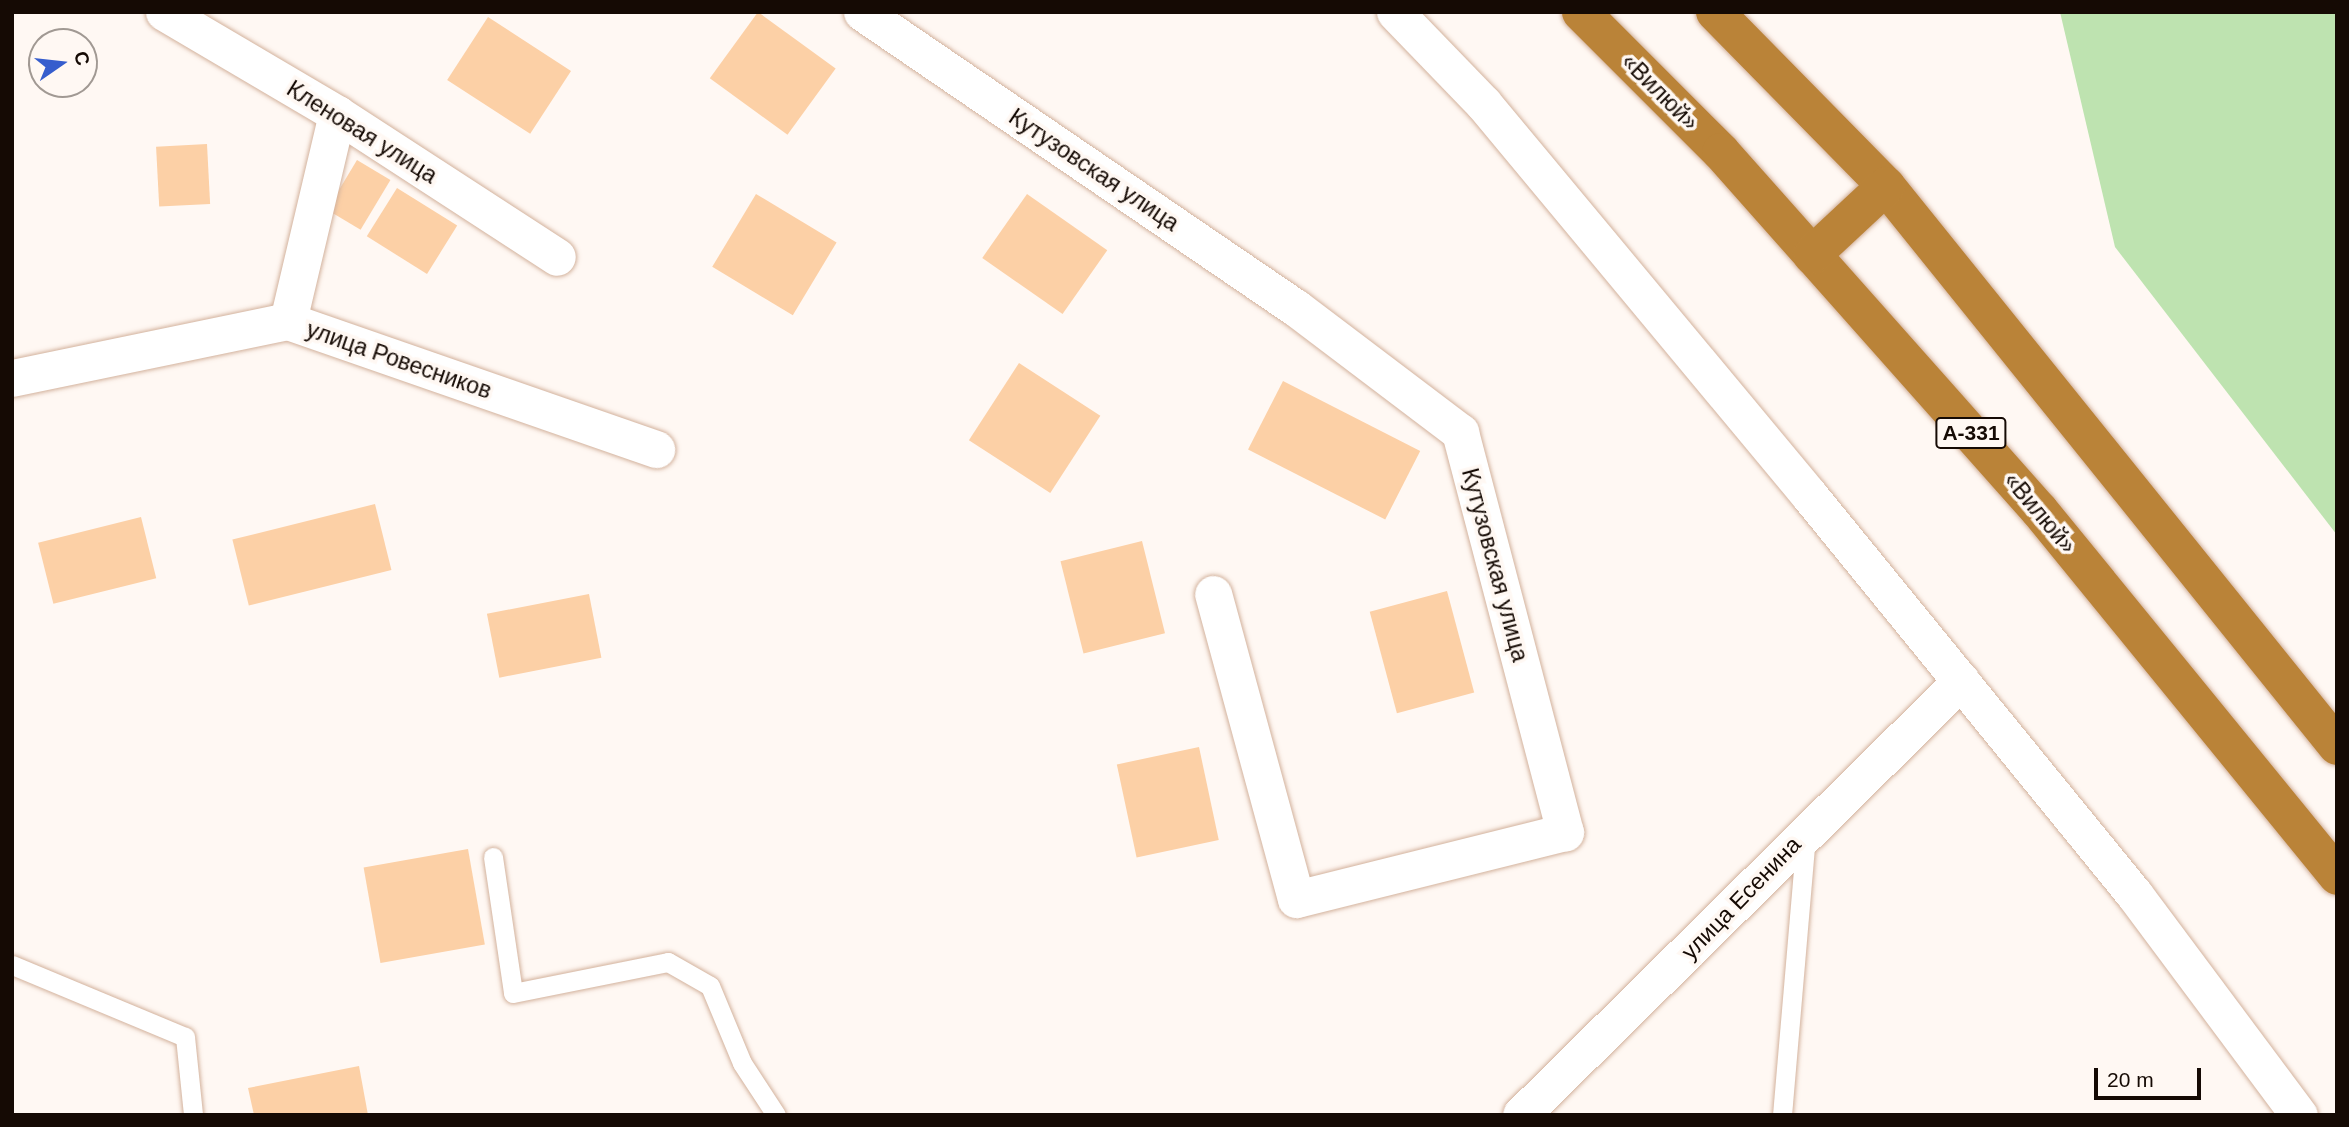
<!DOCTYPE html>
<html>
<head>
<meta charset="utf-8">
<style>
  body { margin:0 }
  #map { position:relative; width:2349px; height:1127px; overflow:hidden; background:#fff8f3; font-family:Helvetica,sans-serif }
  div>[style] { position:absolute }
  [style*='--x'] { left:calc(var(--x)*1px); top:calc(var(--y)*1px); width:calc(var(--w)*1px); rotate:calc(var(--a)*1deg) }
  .green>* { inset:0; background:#bee3b0 }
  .building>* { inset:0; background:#fcd0a6; transform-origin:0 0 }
  .roads { filter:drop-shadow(0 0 2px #d3b29d) drop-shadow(0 0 2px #d3b29d) }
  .lane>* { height:19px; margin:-9.5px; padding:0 9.5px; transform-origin:9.5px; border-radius:9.5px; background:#fff }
  .street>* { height:37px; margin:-18.5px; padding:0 18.5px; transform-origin:18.5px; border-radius:18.5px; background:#fff }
  .highway>* { height:38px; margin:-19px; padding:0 19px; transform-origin:19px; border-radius:19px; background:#ba8338 }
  span { translate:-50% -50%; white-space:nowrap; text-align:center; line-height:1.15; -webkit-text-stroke:7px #fff8f3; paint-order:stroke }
  .shield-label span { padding:2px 5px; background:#fff8f3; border:2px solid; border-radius:5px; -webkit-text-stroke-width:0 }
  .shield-label { font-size:21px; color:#150a04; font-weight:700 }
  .street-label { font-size:23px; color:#150a04 }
  .frame { position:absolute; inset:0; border:14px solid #150a04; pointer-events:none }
  .north { position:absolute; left:28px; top:28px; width:70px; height:70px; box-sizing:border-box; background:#fff8f3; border:2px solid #a19993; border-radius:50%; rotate:76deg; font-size:19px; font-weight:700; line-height:28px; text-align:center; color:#150a04 }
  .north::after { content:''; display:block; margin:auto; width:24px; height:32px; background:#365dcd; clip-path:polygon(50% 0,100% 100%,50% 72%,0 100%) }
  .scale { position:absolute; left:2094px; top:1068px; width:107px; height:32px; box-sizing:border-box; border:4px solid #150a04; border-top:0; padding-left:9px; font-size:21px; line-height:24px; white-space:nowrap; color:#150a04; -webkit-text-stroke:5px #fff8f3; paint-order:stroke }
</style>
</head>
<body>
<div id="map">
  <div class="green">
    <i style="clip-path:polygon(2060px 12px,2337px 12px,2337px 535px,2115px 247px)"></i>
  </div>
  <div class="building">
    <i style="left:758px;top:12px;width:96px;height:82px;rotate:36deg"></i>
    <i style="left:488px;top:17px;width:99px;height:75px;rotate:33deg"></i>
    <i style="left:207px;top:144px;width:60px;height:51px;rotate:87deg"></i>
    <i style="left:357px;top:160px;width:39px;height:58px;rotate:31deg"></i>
    <i style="left:397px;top:188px;width:71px;height:57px;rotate:32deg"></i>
    <i style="left:756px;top:194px;width:94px;height:85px;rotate:31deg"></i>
    <i style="left:1027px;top:194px;width:98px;height:78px;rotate:35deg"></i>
    <i style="left:1019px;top:363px;width:97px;height:92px;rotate:33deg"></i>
    <i style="left:1283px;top:381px;width:154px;height:77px;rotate:27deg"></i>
    <i style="left:375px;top:504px;width:68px;height:147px;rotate:76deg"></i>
    <i style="left:141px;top:517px;width:63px;height:106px;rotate:76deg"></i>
    <i style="left:1142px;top:541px;width:95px;height:84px;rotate:76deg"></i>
    <i style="left:1447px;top:591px;width:105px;height:80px;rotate:75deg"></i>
    <i style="left:589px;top:594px;width:65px;height:104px;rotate:79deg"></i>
    <i style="left:1199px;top:747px;width:95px;height:84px;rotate:78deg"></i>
    <i style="left:468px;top:849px;width:97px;height:106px;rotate:80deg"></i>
    <i style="clip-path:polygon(359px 1066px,368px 1115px,254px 1115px,248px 1088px)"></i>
  </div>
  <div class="roads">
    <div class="lane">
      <i style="--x:493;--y:857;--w:137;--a:81.6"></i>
      <i style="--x:513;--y:993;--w:158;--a:-11.3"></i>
      <i style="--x:668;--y:962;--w:48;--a:29.7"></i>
      <i style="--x:710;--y:986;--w:83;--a:67.4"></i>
      <i style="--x:742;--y:1063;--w:62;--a:56.8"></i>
      <i style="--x:12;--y:965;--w:187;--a:22.6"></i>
      <i style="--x:185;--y:1037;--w:78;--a:84.1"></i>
      <i style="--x:1782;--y:1115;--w:279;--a:-85.1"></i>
    </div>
    <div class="street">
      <i style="--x:164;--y:12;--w:201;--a:30.5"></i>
      <i style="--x:337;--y:114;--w:262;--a:33"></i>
      <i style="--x:862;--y:12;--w:525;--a:34.3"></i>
      <i style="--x:1296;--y:308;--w:206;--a:37.1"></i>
      <i style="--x:1460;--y:432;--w:414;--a:75.3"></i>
      <i style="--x:1565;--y:832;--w:277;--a:166"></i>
      <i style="--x:1296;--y:899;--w:316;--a:-105.2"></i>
      <i style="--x:1395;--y:12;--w:127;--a:46"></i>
      <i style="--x:1483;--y:103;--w:510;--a:50.25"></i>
      <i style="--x:1809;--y:495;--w:515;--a:50.84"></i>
      <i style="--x:2134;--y:894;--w:276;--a:53.3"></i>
      <i style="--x:288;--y:321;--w:213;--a:-76.7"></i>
      <i style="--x:12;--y:378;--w:282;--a:-11.7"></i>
      <i style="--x:288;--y:321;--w:390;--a:19.2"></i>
      <i style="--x:1521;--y:1115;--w:618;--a:-44.61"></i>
    </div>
    <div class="highway">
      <i style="--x:1581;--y:12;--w:198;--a:45"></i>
      <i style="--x:1721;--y:152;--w:479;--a:48.4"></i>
      <i style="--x:2039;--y:510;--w:472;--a:50.8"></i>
      <i style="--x:1715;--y:12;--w:244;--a:45.5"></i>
      <i style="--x:1886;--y:186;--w:719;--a:51.15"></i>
      <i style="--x:1812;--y:255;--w:101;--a:-43"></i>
    </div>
  </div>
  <div class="shield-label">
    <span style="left:1971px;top:433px">А-331</span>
  </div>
  <div class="street-label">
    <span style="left:1660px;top:92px;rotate:45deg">«Вилюй»</span>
    <span style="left:362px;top:132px;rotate:32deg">Кленовая улица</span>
    <span style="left:1094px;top:170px;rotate:34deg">Кутузовская улица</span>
    <span style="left:399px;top:360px;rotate:19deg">улица Ровесников</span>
    <span style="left:2040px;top:513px;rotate:50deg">«Вилюй»</span>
    <span style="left:1495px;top:565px;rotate:75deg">Кутузовская улица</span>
    <span style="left:1741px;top:898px;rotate:-46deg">улица Есенина</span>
  </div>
  <div class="frame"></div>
  <div class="north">С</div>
  <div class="scale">20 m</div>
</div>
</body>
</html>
